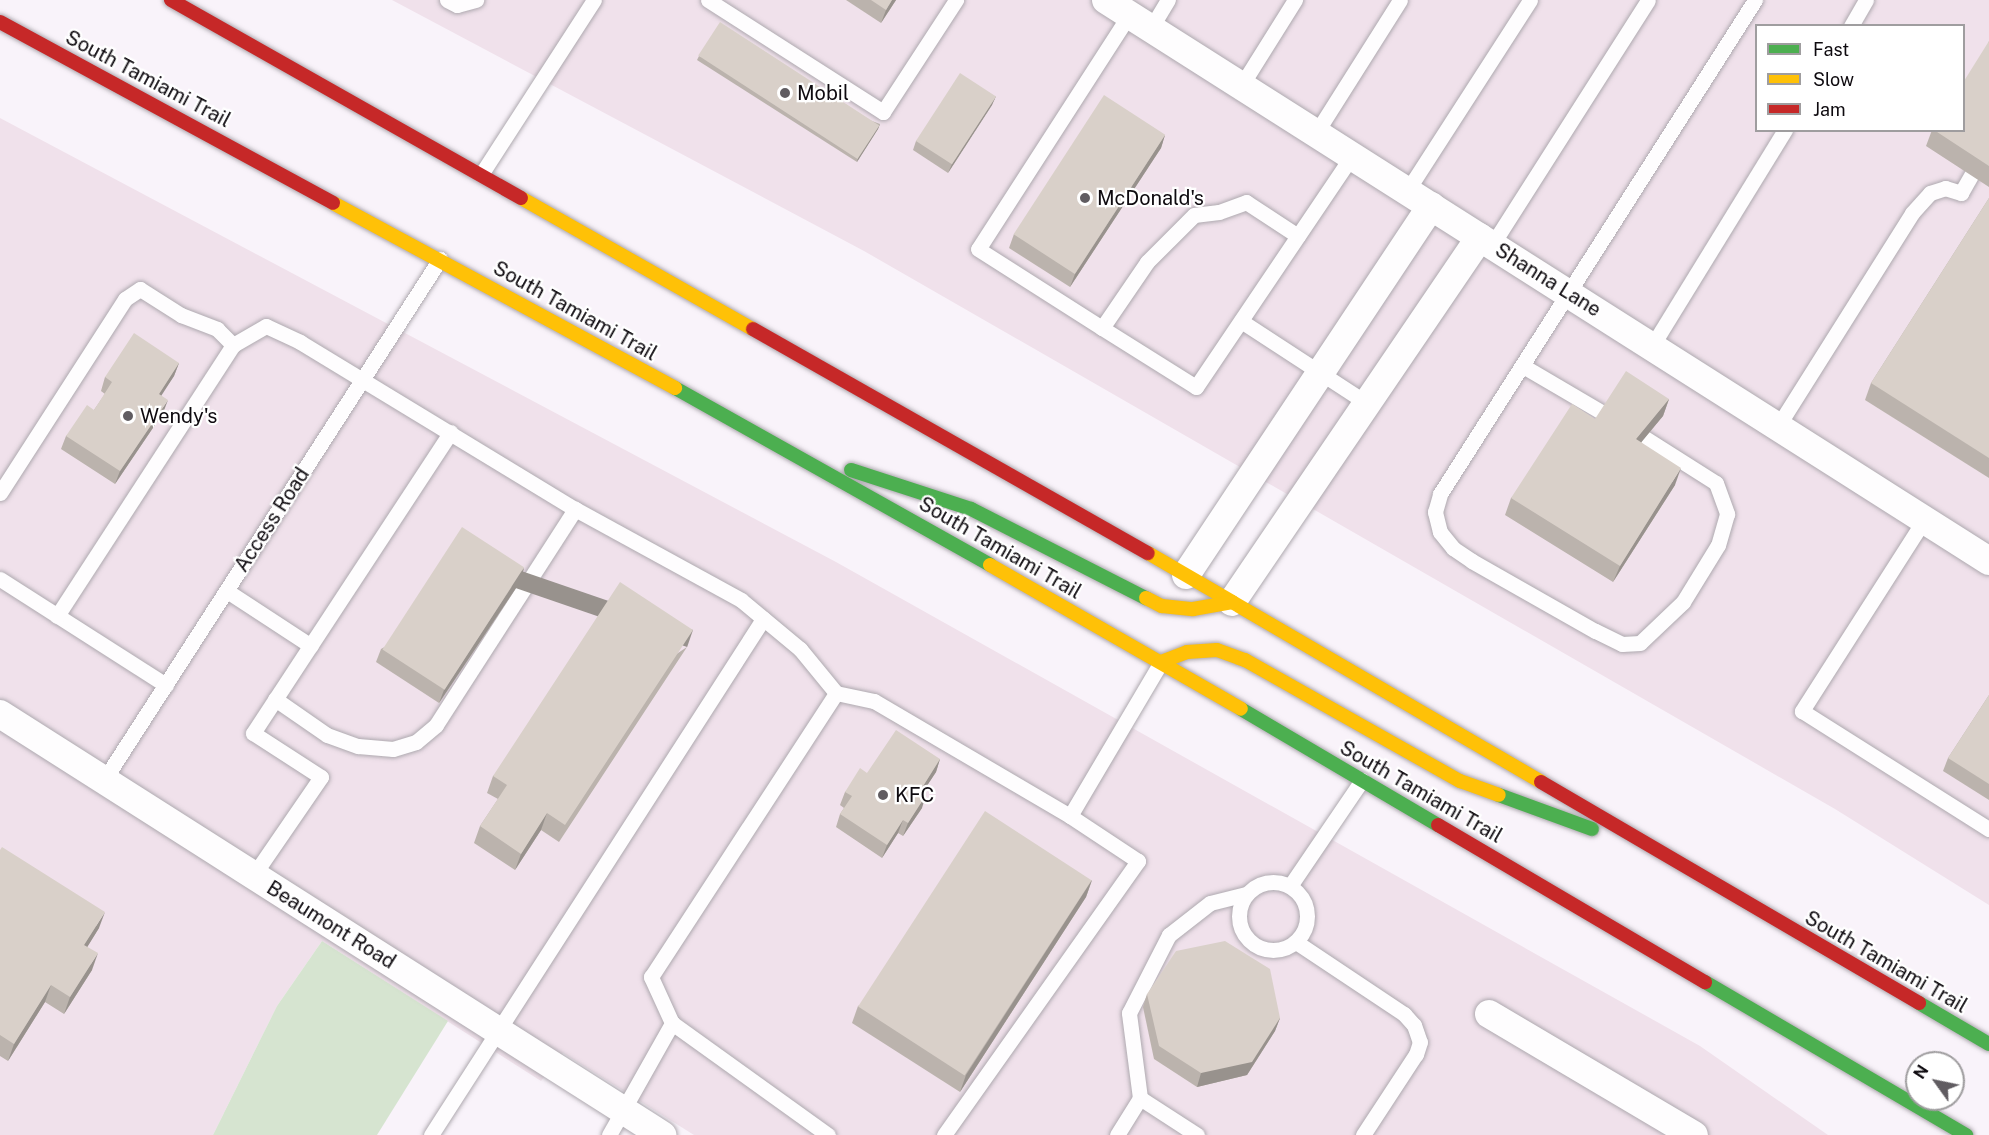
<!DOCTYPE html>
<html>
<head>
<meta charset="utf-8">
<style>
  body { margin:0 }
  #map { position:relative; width:1989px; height:1135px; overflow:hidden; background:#f9f3fa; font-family:"Public Sans",sans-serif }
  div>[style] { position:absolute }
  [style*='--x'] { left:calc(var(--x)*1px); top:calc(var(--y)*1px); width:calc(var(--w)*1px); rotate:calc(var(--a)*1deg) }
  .commercial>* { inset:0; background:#f0e1eb }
  .green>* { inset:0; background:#d6e4d0 }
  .roads { filter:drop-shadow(0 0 2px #aea9af) drop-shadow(0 0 2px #aea9af) }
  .lane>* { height:15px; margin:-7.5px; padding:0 7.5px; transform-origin:7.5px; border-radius:7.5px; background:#fefdfe }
  .lane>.ring { margin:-7.5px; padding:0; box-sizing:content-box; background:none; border:15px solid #fefdfe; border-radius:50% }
  .street>* { height:28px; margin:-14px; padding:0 14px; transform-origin:14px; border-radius:14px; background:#fefdfe }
  .fast>* { height:14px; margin:-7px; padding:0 7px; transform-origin:7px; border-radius:7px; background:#4caf50 }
  .slow>* { height:14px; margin:-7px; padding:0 7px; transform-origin:7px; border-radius:7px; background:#ffc107 }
  .jam>* { height:14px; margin:-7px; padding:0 7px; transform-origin:7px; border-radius:7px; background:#c62828 }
  .wall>* { inset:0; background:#bbb3ad }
  .shaded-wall>* { inset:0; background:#98928d; transform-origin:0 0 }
  .building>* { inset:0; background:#d9d0c9; transform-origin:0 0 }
  .dots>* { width:16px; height:16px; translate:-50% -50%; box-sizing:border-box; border:3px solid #fff; border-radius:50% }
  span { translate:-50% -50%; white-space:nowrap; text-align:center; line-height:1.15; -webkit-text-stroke:4.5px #fff; paint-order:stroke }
  .street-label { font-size:20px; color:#0e0a0f }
  .poi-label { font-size:20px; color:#0e0a0f }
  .left { translate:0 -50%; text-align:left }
  .legend { position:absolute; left:1755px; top:24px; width:210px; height:108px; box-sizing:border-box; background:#fff; border:2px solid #9f9d9f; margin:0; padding:8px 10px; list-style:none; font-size:18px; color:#0e0a0f }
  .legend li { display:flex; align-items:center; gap:12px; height:30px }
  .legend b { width:30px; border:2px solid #9f9d9f }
  .north { position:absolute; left:1905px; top:1051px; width:60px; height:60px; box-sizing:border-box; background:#fff; border:2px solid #9f9d9f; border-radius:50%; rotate:303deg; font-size:16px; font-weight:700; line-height:24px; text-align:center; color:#0e0a0f }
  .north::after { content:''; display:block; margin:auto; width:21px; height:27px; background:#605c61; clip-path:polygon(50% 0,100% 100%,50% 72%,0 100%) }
</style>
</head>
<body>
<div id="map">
  <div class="commercial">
    <i style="clip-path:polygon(evenodd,392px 0,1989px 0,1989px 905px,1835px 809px,864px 251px,392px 0,1756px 26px,1964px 26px,1964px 130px,1756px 130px,1756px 26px)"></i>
    <i style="clip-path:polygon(0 118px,836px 562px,1700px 1046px,1828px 1135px,694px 1135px,563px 1053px,541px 1081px,322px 941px,277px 1006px,213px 1135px,0 1135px)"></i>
  </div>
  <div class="green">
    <i style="clip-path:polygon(322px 941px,448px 1021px,377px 1135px,213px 1135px,277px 1006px)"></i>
  </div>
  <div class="roads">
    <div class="lane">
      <i style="--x:447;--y:0;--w:11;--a:27"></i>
      <i style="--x:457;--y:5;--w:20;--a:-15"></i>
      <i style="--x:708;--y:0;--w:208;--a:32.6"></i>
      <i style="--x:883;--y:112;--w:134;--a:-56.9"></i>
      <i style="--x:1129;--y:15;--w:278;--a:122.8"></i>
      <i style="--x:978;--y:249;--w:147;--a:32.5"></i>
      <i style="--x:1102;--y:328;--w:80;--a:-55.7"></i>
      <i style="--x:1147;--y:262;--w:66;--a:-45"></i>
      <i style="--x:1194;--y:215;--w:25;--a:-7"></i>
      <i style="--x:1219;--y:212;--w:29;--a:-20"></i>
      <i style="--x:1246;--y:202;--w:62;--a:33.2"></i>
      <i style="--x:1851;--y:26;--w:30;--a:-60"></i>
      <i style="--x:1151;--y:28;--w:33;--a:-59"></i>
      <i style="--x:1241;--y:86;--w:102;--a:-57.9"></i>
      <i style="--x:1316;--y:133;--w:157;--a:-57.7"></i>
      <i style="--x:482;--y:173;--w:206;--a:-57.1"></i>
      <i style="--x:1407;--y:191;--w:227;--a:-57.2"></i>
      <i style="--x:1492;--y:245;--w:290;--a:-57.5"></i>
      <i style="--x:1241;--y:321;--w:150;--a:33.1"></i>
      <i style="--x:1102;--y:328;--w:111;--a:32.1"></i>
      <i style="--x:1196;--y:387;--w:279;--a:-56"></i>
      <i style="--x:1652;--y:346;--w:254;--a:-58.4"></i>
      <i style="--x:1523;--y:366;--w:93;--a:30.4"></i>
      <i style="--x:1778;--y:426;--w:252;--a:-57.8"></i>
      <i style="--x:1912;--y:213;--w:27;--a:-48"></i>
      <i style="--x:1930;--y:193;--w:16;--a:-18"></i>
      <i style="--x:1945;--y:188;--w:17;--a:17"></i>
      <i style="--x:1961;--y:193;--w:56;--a:-60.3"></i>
      <i style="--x:1645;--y:438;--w:84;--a:32.4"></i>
      <i style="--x:1716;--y:483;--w:33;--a:70"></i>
      <i style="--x:1727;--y:514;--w:32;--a:106"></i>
      <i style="--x:1718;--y:545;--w:67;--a:121.6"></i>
      <i style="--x:1683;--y:602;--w:59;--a:136.4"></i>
      <i style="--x:1640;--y:643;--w:18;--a:177"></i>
      <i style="--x:1622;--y:644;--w:30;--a:-154"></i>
      <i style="--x:1595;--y:631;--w:142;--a:-150.4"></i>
      <i style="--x:1472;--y:561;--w:23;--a:-146"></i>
      <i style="--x:1453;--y:548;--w:21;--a:-129"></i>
      <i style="--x:1440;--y:532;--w:21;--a:-104"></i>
      <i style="--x:1435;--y:512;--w:19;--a:-74"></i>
      <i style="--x:1440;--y:494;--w:586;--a:-57.48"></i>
      <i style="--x:0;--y:493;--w:231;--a:-57.2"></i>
      <i style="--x:125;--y:299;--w:18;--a:-34"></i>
      <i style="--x:140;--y:289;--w:49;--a:32.4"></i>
      <i style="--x:181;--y:315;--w:39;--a:21"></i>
      <i style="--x:217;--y:329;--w:23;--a:45"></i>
      <i style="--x:1924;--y:520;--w:227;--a:122.6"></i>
      <i style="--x:1802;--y:711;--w:221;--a:32.3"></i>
      <i style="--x:0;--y:579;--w:197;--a:32.6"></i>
      <i style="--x:227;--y:591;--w:100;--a:33.2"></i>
      <i style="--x:57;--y:616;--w:323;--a:-57"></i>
      <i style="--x:233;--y:345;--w:38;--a:-30"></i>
      <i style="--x:266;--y:326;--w:38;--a:25"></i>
      <i style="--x:300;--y:342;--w:322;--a:31.3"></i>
      <i style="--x:575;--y:509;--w:189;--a:28.7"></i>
      <i style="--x:741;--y:600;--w:77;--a:39.7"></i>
      <i style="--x:800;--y:649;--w:57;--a:50.7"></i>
      <i style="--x:275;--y:699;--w:63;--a:34.7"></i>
      <i style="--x:327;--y:735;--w:33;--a:20"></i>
      <i style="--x:358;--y:746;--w:35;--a:5"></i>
      <i style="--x:393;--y:749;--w:24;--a:-17"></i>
      <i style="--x:416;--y:742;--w:26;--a:-40"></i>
      <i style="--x:436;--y:725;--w:257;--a:-57.2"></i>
      <i style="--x:104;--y:780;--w:620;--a:-57.18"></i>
      <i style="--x:253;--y:876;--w:120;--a:-55.5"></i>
      <i style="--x:321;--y:777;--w:81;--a:-147.1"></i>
      <i style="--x:253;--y:733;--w:360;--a:-56.7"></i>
      <i class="ring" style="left:1239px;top:882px;width:53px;height:53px"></i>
      <i style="--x:1290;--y:886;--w:128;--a:-55.8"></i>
      <i style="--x:1296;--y:942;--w:130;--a:33.7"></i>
      <i style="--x:1404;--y:1014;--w:15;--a:48"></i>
      <i style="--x:1414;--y:1025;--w:18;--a:71"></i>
      <i style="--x:1420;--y:1042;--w:13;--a:108"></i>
      <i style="--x:1416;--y:1054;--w:97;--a:123.2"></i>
      <i style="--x:672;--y:1023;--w:192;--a:35.7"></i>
      <i style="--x:1140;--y:1098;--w:68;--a:33"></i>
      <i style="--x:431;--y:1135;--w:614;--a:-57.24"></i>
      <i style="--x:609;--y:1135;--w:129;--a:-60.6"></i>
      <i style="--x:672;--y:1023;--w:51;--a:-114.5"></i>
      <i style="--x:651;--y:977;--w:339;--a:-56.9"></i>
      <i style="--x:836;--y:693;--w:39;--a:12"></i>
      <i style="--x:874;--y:701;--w:227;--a:30.4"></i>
      <i style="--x:1070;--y:816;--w:179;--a:-59.4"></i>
      <i style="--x:944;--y:1135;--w:336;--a:-54.7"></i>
      <i style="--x:1138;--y:861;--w:82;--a:-146.5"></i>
      <i style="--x:1117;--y:1135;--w:44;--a:-58.1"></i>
      <i style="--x:1140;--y:1098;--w:86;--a:-97.4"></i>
      <i style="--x:1129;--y:1013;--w:88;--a:-62.9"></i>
      <i style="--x:1169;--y:935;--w:52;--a:-38"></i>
      <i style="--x:1210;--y:903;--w:38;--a:-14"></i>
    </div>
    <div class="street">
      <i style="--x:1106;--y:0;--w:1046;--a:32.43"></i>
      <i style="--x:1186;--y:575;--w:443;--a:-56.4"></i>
      <i style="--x:1232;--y:602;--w:441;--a:-55.8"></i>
      <i style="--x:0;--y:714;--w:785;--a:32.45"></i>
      <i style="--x:1489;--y:1014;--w:238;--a:30.6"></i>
    </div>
    <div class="fast">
      <i style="--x:675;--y:388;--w:361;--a:29.3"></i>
      <i style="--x:851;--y:470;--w:126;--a:18"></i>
      <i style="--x:971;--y:509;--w:196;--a:27"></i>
      <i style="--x:1241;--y:709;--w:229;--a:30.5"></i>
      <i style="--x:1499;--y:795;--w:99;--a:20.1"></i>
      <i style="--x:1705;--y:982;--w:303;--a:30.4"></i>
      <i style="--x:1919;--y:1003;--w:81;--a:30.4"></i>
    </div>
    <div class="slow">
      <i style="--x:521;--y:198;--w:266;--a:29.5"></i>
      <i style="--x:333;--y:203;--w:389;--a:28.4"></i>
      <i style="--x:1148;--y:553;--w:455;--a:30.2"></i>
      <i style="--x:990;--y:565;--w:289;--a:29.8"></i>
      <i style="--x:1146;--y:598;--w:18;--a:27"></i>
      <i style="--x:1162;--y:606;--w:31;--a:6"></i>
      <i style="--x:1193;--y:609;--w:40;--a:-10"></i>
      <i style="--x:1161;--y:662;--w:28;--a:-21"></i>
      <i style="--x:1187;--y:652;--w:30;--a:-4"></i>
      <i style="--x:1217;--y:650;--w:30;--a:20"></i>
      <i style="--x:1245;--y:660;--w:247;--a:29.4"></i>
      <i style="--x:1460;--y:781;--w:41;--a:19.7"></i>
    </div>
    <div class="jam">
      <i style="--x:171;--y:0;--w:402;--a:29.5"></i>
      <i style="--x:0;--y:22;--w:379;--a:28.5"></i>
      <i style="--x:753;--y:329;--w:454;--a:29.6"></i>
      <i style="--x:1541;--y:782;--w:438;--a:30.3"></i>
      <i style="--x:1438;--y:825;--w:310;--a:30.5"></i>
    </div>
  </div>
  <div class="wall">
    <i style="clip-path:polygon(846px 0,896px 0,881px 23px)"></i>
    <i style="clip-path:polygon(1989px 41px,1989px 187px,1926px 146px,1932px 130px,1964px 130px)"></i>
    <i style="clip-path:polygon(699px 56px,880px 124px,878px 129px,857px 162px,697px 60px)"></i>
    <i style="clip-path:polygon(996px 96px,992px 105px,948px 173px,913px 150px,916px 141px)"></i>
    <i style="clip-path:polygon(1165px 135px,1161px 148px,1070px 287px,1009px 248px,1014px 234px)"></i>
    <i style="clip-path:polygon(1989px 198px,1989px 478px,1865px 400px,1871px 383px)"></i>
    <i style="clip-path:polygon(179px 363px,174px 376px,161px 395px,163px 413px,115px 484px,61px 449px,66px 436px,94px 410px,105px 394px,101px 391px,105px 377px)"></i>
    <i style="clip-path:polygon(1669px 399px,1663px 416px,1641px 442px,1675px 485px,1613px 582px,1505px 515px,1511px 498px,1595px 419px)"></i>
    <i style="clip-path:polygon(524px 568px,520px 582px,439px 703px,376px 662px,381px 649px)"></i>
    <i style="clip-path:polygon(687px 647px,559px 842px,541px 830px,515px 870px,474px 843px,480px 826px,498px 799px,487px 793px,493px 776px)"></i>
    <i style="clip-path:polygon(1989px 695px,1989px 800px,1943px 771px,1948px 758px)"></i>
    <i style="clip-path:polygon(940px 759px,936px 772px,922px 793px,922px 808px,903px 836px,898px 833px,882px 858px,836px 827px,840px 814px,844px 808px,840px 805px,845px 792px,867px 773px)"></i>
    <i style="clip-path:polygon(0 850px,99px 928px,87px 947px,92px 970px,64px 1014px,45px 1002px,8px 1061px,0 1056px)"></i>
    <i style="clip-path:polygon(1092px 880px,1086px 897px,960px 1092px,852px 1023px,858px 1006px)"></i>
    <i style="clip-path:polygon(1147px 994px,1280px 1018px,1275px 1031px,1247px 1075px,1197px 1087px,1154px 1059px,1143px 1007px)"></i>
  </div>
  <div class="shaded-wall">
    <i style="clip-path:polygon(892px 0,896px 0,881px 23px,886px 10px)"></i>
    <i style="clip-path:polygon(996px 96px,992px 105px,948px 173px,952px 164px)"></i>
    <i style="clip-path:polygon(880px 124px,878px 129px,857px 162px,858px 157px)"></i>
    <i style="clip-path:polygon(1165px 135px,1161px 148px,1070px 287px,1075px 274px)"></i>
    <i style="clip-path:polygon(179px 363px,174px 376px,154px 407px,159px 394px)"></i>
    <i style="clip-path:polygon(1669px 399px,1663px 416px,1630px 456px,1636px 439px)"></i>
    <i style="clip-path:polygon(168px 400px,163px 413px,115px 484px,120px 471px)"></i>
    <i style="clip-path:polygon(1681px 468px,1675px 485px,1613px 582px,1620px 566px)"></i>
    <i style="clip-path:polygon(524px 568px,520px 582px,439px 703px,444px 690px)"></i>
    <i style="left:693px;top:630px;width:18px;height:233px;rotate:109deg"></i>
    <i style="clip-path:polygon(940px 759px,936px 772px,915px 804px,920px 791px)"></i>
    <i style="clip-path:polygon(926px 795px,922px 808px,903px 836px,908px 823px)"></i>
    <i style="clip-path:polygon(547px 813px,541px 830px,515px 870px,521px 854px)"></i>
    <i style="clip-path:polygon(903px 820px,898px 833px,882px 858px,887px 845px)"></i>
    <i style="clip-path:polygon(1092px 880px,1086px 897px,960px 1092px,966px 1075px)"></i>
    <i style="clip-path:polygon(105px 912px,99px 928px,78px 962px,84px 945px)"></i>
    <i style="clip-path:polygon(98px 953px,92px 970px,64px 1014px,70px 997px)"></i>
    <i style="clip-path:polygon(51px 985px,45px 1002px,8px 1061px,14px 1044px)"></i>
    <i style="clip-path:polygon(1280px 1018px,1275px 1031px,1247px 1075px,1197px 1087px,1201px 1073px)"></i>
  </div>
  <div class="building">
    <i style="clip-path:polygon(871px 0,892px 0,886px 10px)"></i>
    <i style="left:720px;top:22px;width:190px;height:40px;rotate:33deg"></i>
    <i style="clip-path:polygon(1989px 41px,1989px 166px,1934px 130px,1964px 130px,1964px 81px)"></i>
    <i style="left:960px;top:73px;width:43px;height:81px;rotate:33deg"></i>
    <i style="left:1104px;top:95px;width:73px;height:166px;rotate:33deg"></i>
    <i style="clip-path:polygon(1989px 198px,1989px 458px,1871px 383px)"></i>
    <i style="clip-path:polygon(134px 333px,179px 363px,159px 394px,168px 400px,120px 471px,66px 436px,87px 405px,94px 410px,112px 382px,105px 377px)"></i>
    <i style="clip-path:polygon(1626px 371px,1669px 399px,1636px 439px,1681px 468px,1620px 566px,1511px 498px,1572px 404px,1595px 419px)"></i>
    <i style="left:462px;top:527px;width:74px;height:146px;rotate:33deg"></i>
    <i style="clip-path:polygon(620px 582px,693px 630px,565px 825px,547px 813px,521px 854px,480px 826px,507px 785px,493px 776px)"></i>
    <i style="clip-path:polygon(1989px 695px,1989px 784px,1948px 758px)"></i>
    <i style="clip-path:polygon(896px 730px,940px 759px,920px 791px,926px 795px,908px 823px,903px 820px,887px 845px,840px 814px,852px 796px,845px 792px,860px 768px,867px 773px)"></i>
    <i style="left:985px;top:811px;width:127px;height:233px;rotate:33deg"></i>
    <i style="clip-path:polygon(2px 847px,105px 912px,84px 945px,98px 953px,70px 997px,51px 985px,14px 1044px,0 1035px,0 850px)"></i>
    <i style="clip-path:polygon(1225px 941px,1270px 969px,1280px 1018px,1252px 1062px,1201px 1073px,1159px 1046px,1147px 994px,1176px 951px)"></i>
  </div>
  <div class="dots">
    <i style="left:785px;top:93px;background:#605c61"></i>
    <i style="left:1085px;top:198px;background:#605c61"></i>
    <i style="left:128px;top:416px;background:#605c61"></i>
    <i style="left:883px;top:795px;background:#605c61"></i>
  </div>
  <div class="street-label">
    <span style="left:148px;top:79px;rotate:28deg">South Tamiami Trail</span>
    <span style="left:1548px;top:280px;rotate:32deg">Shanna Lane</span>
    <span style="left:575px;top:311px;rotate:29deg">South Tamiami Trail</span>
    <span style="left:272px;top:520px;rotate:-57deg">Access Road</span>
    <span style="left:1000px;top:548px;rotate:30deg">South Tamiami Trail</span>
    <span style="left:1421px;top:792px;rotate:30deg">South Tamiami Trail</span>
    <span style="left:331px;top:925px;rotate:32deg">Beaumont Road</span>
    <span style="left:1886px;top:962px;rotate:30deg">South Tamiami Trail</span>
  </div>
  <div class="poi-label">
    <span class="left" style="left:797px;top:93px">Mobil</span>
    <span class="left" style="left:1097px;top:198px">McDonald's</span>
    <span class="left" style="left:140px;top:416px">Wendy's</span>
    <span class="left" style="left:895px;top:795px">KFC</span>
  </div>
  <ul class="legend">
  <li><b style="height:8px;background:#4caf50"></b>Fast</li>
  <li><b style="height:8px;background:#ffc107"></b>Slow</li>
  <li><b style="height:8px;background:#c62828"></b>Jam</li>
  </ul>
  <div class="north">N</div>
</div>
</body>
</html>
